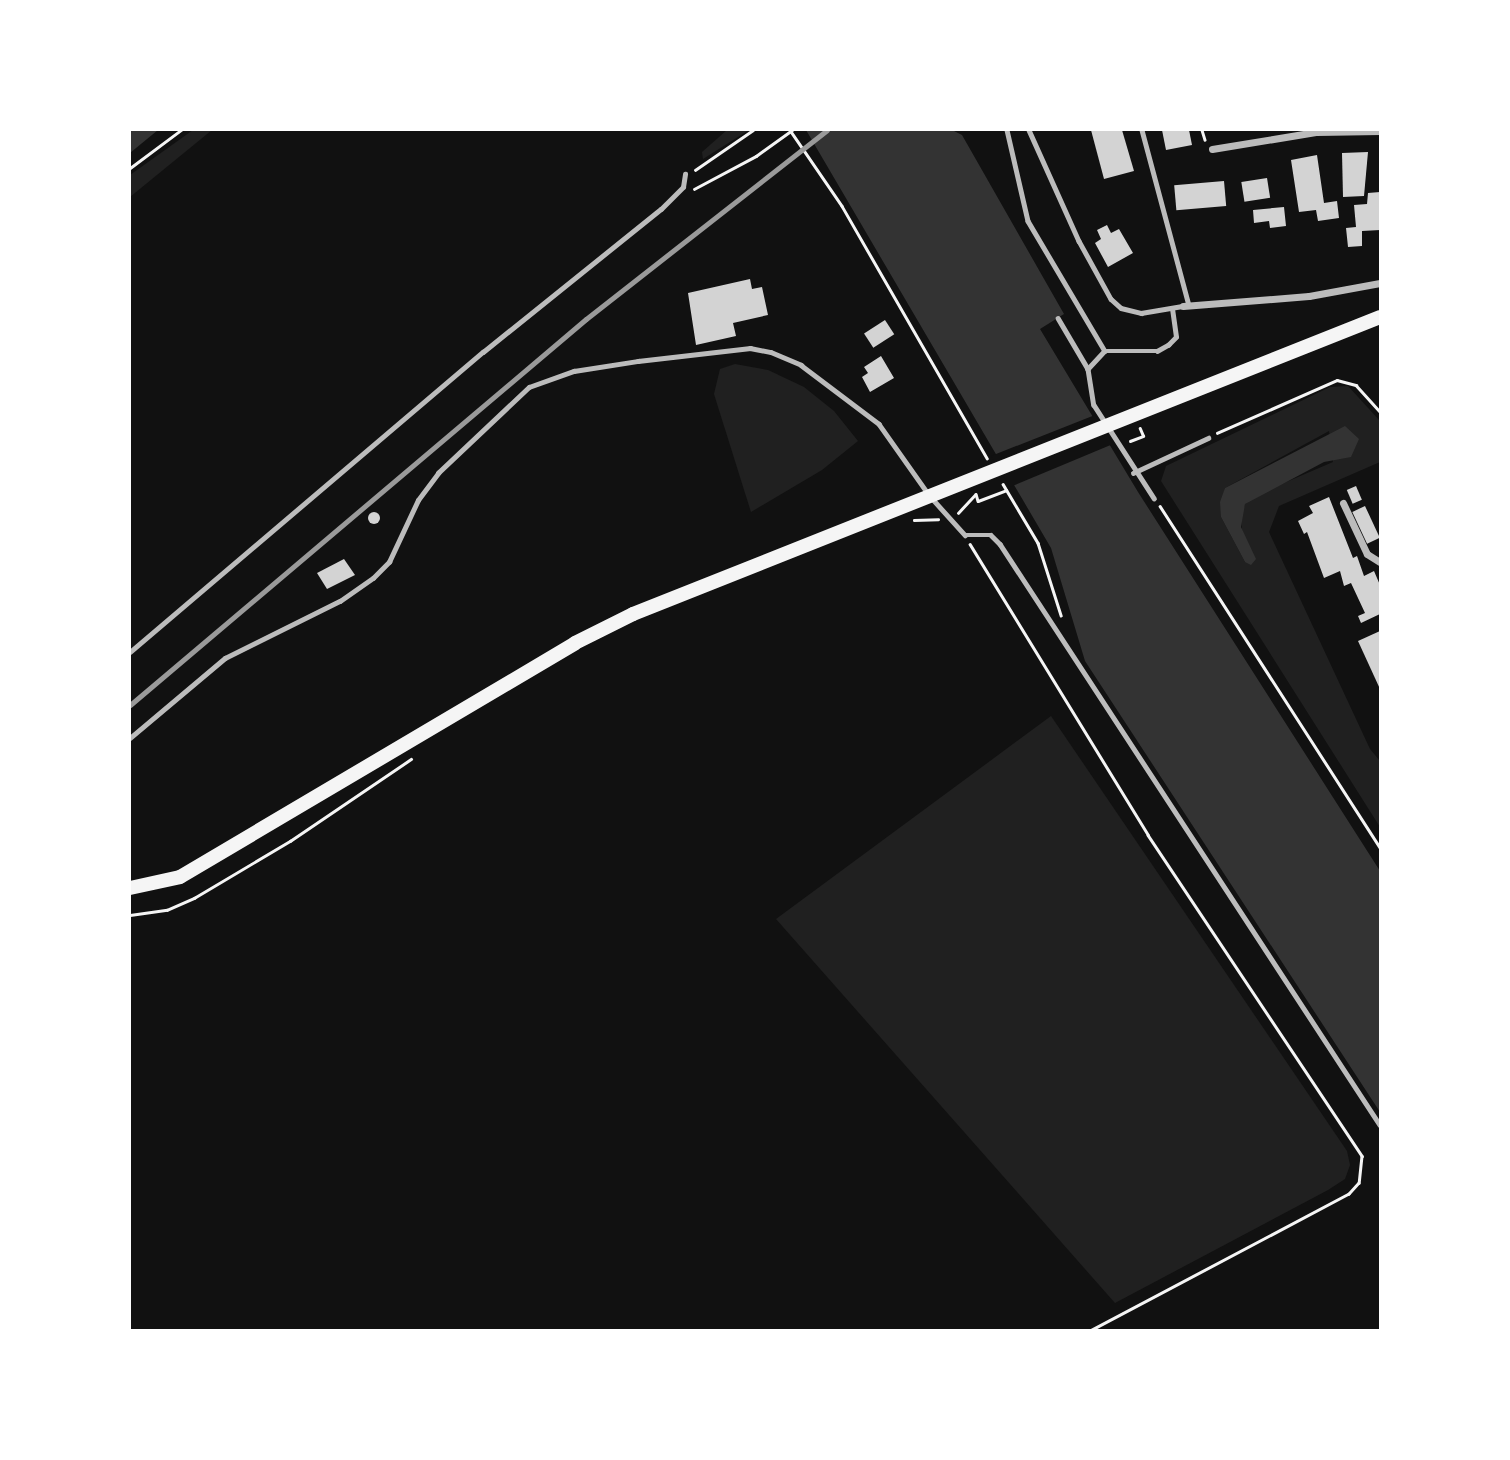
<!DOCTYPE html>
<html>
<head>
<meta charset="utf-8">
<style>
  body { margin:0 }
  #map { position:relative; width:1510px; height:1460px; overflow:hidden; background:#111; font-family:"PT Sans Narrow",sans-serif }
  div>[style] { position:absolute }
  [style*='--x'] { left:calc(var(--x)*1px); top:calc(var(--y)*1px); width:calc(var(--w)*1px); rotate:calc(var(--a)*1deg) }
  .green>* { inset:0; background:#202020 }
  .water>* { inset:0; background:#333 }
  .pier>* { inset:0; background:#111 }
  .building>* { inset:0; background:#d3d3d3; transform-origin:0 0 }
  .round { border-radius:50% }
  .path>* { height:2.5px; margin:-1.25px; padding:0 1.25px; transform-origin:1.25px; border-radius:1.25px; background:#f5f5f5 }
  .service>* { height:4.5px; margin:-2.25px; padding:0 2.25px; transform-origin:2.25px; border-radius:2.25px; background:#bcbcbc }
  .minor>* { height:7px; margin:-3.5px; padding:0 3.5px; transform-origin:3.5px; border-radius:3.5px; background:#bcbcbc }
  .secondary>* { height:14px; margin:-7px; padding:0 7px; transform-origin:7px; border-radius:7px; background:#f5f5f5 }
  .rail>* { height:5px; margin:-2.5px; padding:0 2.5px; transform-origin:2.5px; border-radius:2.5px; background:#9a9a9a }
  span { translate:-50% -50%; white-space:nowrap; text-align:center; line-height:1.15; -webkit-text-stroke:7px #fff; paint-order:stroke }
  .frame { position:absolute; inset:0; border:131px solid #fff; pointer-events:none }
</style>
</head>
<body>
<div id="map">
  <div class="green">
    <i style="clip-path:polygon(193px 130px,212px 130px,130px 197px,130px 175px)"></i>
    <i style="clip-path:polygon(727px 130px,749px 130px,703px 159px,702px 152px)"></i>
    <i style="clip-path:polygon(735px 364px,768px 370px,804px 387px,834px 411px,858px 441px,822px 470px,751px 512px,714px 394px,720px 369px)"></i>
    <i style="clip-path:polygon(evenodd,1348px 386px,1380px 421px,1380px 462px,1279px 506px,1269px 532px,1370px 749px,1380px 761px,1380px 827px,1161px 481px,1166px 466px,1330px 387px,1348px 386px,1329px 431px,1333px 462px,1254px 496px,1245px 504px,1241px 518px,1245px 562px,1221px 517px,1225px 488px,1329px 431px)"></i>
    <i style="clip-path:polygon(1051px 716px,1347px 1151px,1350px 1165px,1345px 1179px,1328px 1190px,1115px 1303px,776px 919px)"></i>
  </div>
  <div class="water">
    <i style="clip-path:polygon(130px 130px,158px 130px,130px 153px)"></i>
    <i style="clip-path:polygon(806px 130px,952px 130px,962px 135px,1064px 314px,1040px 329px,1138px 492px,1380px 871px,1380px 1112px,1085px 661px,1051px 548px)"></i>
    <i style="clip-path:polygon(1345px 426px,1359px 439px,1351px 457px,1324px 462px,1245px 504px,1241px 527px,1256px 559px,1251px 565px,1245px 562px,1221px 517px,1220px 502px,1225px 488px)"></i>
  </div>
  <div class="pier">
    <i style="clip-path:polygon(1095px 415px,1113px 444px,1010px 487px,991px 456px)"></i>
  </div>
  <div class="building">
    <i style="clip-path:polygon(1091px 130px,1122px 130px,1134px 171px,1104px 179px)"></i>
    <i style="clip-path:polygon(1162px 130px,1189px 130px,1192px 145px,1166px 150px)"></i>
    <i style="clip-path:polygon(1368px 152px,1364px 196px,1343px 197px,1342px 153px)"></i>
    <i style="clip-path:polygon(1317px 155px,1324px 203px,1337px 201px,1339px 218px,1318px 221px,1316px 210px,1299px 212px,1291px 160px)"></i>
    <i style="left:1267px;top:178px;width:20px;height:26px;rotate:81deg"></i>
    <i style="left:1224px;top:181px;width:25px;height:50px;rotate:85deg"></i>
    <i style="clip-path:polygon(1380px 192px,1380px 230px,1362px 231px,1362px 246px,1348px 247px,1346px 228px,1356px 227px,1354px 205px,1367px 204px,1368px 193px)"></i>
    <i style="clip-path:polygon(1284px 207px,1286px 226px,1270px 228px,1269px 221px,1254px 223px,1253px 210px)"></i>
    <i style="clip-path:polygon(1107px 225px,1111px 233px,1119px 229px,1133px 253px,1108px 267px,1095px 243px,1101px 239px,1097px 230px)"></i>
    <i style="clip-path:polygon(750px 279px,752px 289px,762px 287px,768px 315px,733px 323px,736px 336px,696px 345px,688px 293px)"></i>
    <i style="left:885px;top:320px;width:17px;height:25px;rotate:57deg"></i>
    <i style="clip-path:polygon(881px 356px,894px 378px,870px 392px,862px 377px,868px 373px,864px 367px)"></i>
    <i style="left:1356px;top:486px;width:15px;height:10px;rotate:67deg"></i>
    <i style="clip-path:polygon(1329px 497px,1353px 558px,1357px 556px,1364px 576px,1374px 571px,1380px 585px,1380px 614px,1361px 623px,1358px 616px,1365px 613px,1351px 583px,1344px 586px,1340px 571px,1324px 578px,1307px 532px,1304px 534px,1298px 521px,1313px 513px,1309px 506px)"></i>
    <i style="left:1365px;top:506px;width:35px;height:14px;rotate:65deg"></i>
    <i class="round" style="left:368px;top:512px;width:12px;height:12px"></i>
    <i style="clip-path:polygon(344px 559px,355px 575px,327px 589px,317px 573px)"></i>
    <i style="clip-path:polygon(1380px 631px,1380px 689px,1358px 641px)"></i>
  </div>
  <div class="path">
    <i style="--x:790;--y:130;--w:92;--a:55.6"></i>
    <i style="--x:842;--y:206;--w:291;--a:60.1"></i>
    <i style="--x:1202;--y:130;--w:10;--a:73"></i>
    <i style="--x:130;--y:168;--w:64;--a:-36.7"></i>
    <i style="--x:695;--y:170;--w:70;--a:-34.6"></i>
    <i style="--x:694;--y:189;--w:70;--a:-28"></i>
    <i style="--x:756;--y:156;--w:44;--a:-35.8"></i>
    <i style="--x:1217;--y:433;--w:131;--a:-23.8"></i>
    <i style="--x:1337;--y:380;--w:20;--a:15"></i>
    <i style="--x:1356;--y:385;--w:36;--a:48"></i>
    <i style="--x:1130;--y:441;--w:14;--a:-21"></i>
    <i style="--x:1143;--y:436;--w:8;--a:-113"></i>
    <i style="--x:1003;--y:484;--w:69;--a:59.3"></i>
    <i style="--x:1038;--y:543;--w:76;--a:72.3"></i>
    <i style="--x:976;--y:494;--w:7;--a:74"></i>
    <i style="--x:978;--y:501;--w:30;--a:-21"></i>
    <i style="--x:1160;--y:506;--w:406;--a:57.2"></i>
    <i style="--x:958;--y:513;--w:25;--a:-47"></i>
    <i style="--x:914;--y:520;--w:24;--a:-2"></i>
    <i style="--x:970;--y:544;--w:341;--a:58.5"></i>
    <i style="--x:1148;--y:835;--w:386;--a:56.3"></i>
    <i style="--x:1362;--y:1156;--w:27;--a:96"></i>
    <i style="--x:1359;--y:1183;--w:15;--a:132"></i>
    <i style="--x:1349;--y:1194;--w:291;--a:152.1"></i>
    <i style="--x:130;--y:915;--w:37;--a:-8"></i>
    <i style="--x:167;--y:910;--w:30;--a:-24"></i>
    <i style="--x:194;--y:898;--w:112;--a:-30.7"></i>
    <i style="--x:290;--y:841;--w:146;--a:-34.1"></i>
  </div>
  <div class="service">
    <i style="--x:1007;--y:130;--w:93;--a:77"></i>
    <i style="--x:1028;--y:221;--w:151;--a:59.4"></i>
    <i style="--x:1105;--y:351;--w:52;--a:0"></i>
    <i style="--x:1157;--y:351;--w:13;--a:-29"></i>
    <i style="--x:1168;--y:345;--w:11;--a:-45"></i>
    <i style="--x:1176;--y:337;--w:28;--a:-98"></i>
    <i style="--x:1029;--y:130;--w:122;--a:65.8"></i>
    <i style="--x:1079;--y:241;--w:66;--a:61.1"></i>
    <i style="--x:1111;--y:299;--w:13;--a:42"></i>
    <i style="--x:1121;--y:308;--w:21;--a:14"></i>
    <i style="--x:1141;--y:313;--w:43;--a:-9.5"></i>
    <i style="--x:1142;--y:130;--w:181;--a:75"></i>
    <i style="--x:1058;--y:318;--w:59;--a:59.5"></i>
    <i style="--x:1105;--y:351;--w:25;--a:133"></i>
    <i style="--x:1088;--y:369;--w:36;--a:81"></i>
    <i style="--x:1094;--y:405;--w:111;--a:57.2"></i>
    <i style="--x:1133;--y:473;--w:83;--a:-25"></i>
    <i style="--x:130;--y:652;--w:463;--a:-40.4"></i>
    <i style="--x:483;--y:352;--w:228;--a:-38.8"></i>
    <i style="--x:661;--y:209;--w:31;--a:-45"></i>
    <i style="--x:683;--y:187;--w:13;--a:-81"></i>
    <i style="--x:130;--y:738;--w:124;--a:-40.1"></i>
    <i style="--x:225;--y:658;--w:128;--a:-26.4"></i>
    <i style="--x:340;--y:601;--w:40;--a:-34.9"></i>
    <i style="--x:373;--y:578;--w:23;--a:-45"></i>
    <i style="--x:389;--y:562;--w:68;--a:-64.9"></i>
    <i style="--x:418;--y:500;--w:34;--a:-53"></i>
    <i style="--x:438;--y:473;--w:125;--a:-43.4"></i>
    <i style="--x:529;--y:387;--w:48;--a:-19.6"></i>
    <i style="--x:574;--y:371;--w:65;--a:-8.9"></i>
    <i style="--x:638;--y:361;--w:113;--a:-6.6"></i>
    <i style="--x:750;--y:348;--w:21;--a:11"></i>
    <i style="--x:771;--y:352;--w:33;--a:23"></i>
    <i style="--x:801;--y:365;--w:98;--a:37.1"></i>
    <i style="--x:879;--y:424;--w:87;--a:54.8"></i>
    <i style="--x:929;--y:495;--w:54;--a:48"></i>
    <i style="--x:965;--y:535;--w:26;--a:0"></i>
    <i style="--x:991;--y:535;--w:13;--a:45"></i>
    <i style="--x:1000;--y:544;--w:694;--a:56.81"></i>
  </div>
  <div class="minor">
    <i style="--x:1212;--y:149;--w:105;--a:-9.3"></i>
    <i style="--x:1316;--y:132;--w:64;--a:-0.9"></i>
    <i style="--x:1183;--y:306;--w:126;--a:-4.5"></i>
    <i style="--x:1309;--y:296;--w:72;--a:-10.4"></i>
    <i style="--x:1343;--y:503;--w:56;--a:64.8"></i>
    <i style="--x:1367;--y:554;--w:15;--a:32"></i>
  </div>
  <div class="secondary">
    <i style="--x:130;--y:888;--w:51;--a:-12.4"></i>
    <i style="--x:180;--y:877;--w:459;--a:-30.6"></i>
    <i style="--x:575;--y:643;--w:65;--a:-26.6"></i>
    <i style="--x:633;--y:614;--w:804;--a:-21.68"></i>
  </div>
  <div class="rail">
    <i style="--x:130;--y:705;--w:597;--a:-40.25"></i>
    <i style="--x:586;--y:319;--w:306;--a:-38.1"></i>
  </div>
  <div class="frame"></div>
</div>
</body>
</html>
